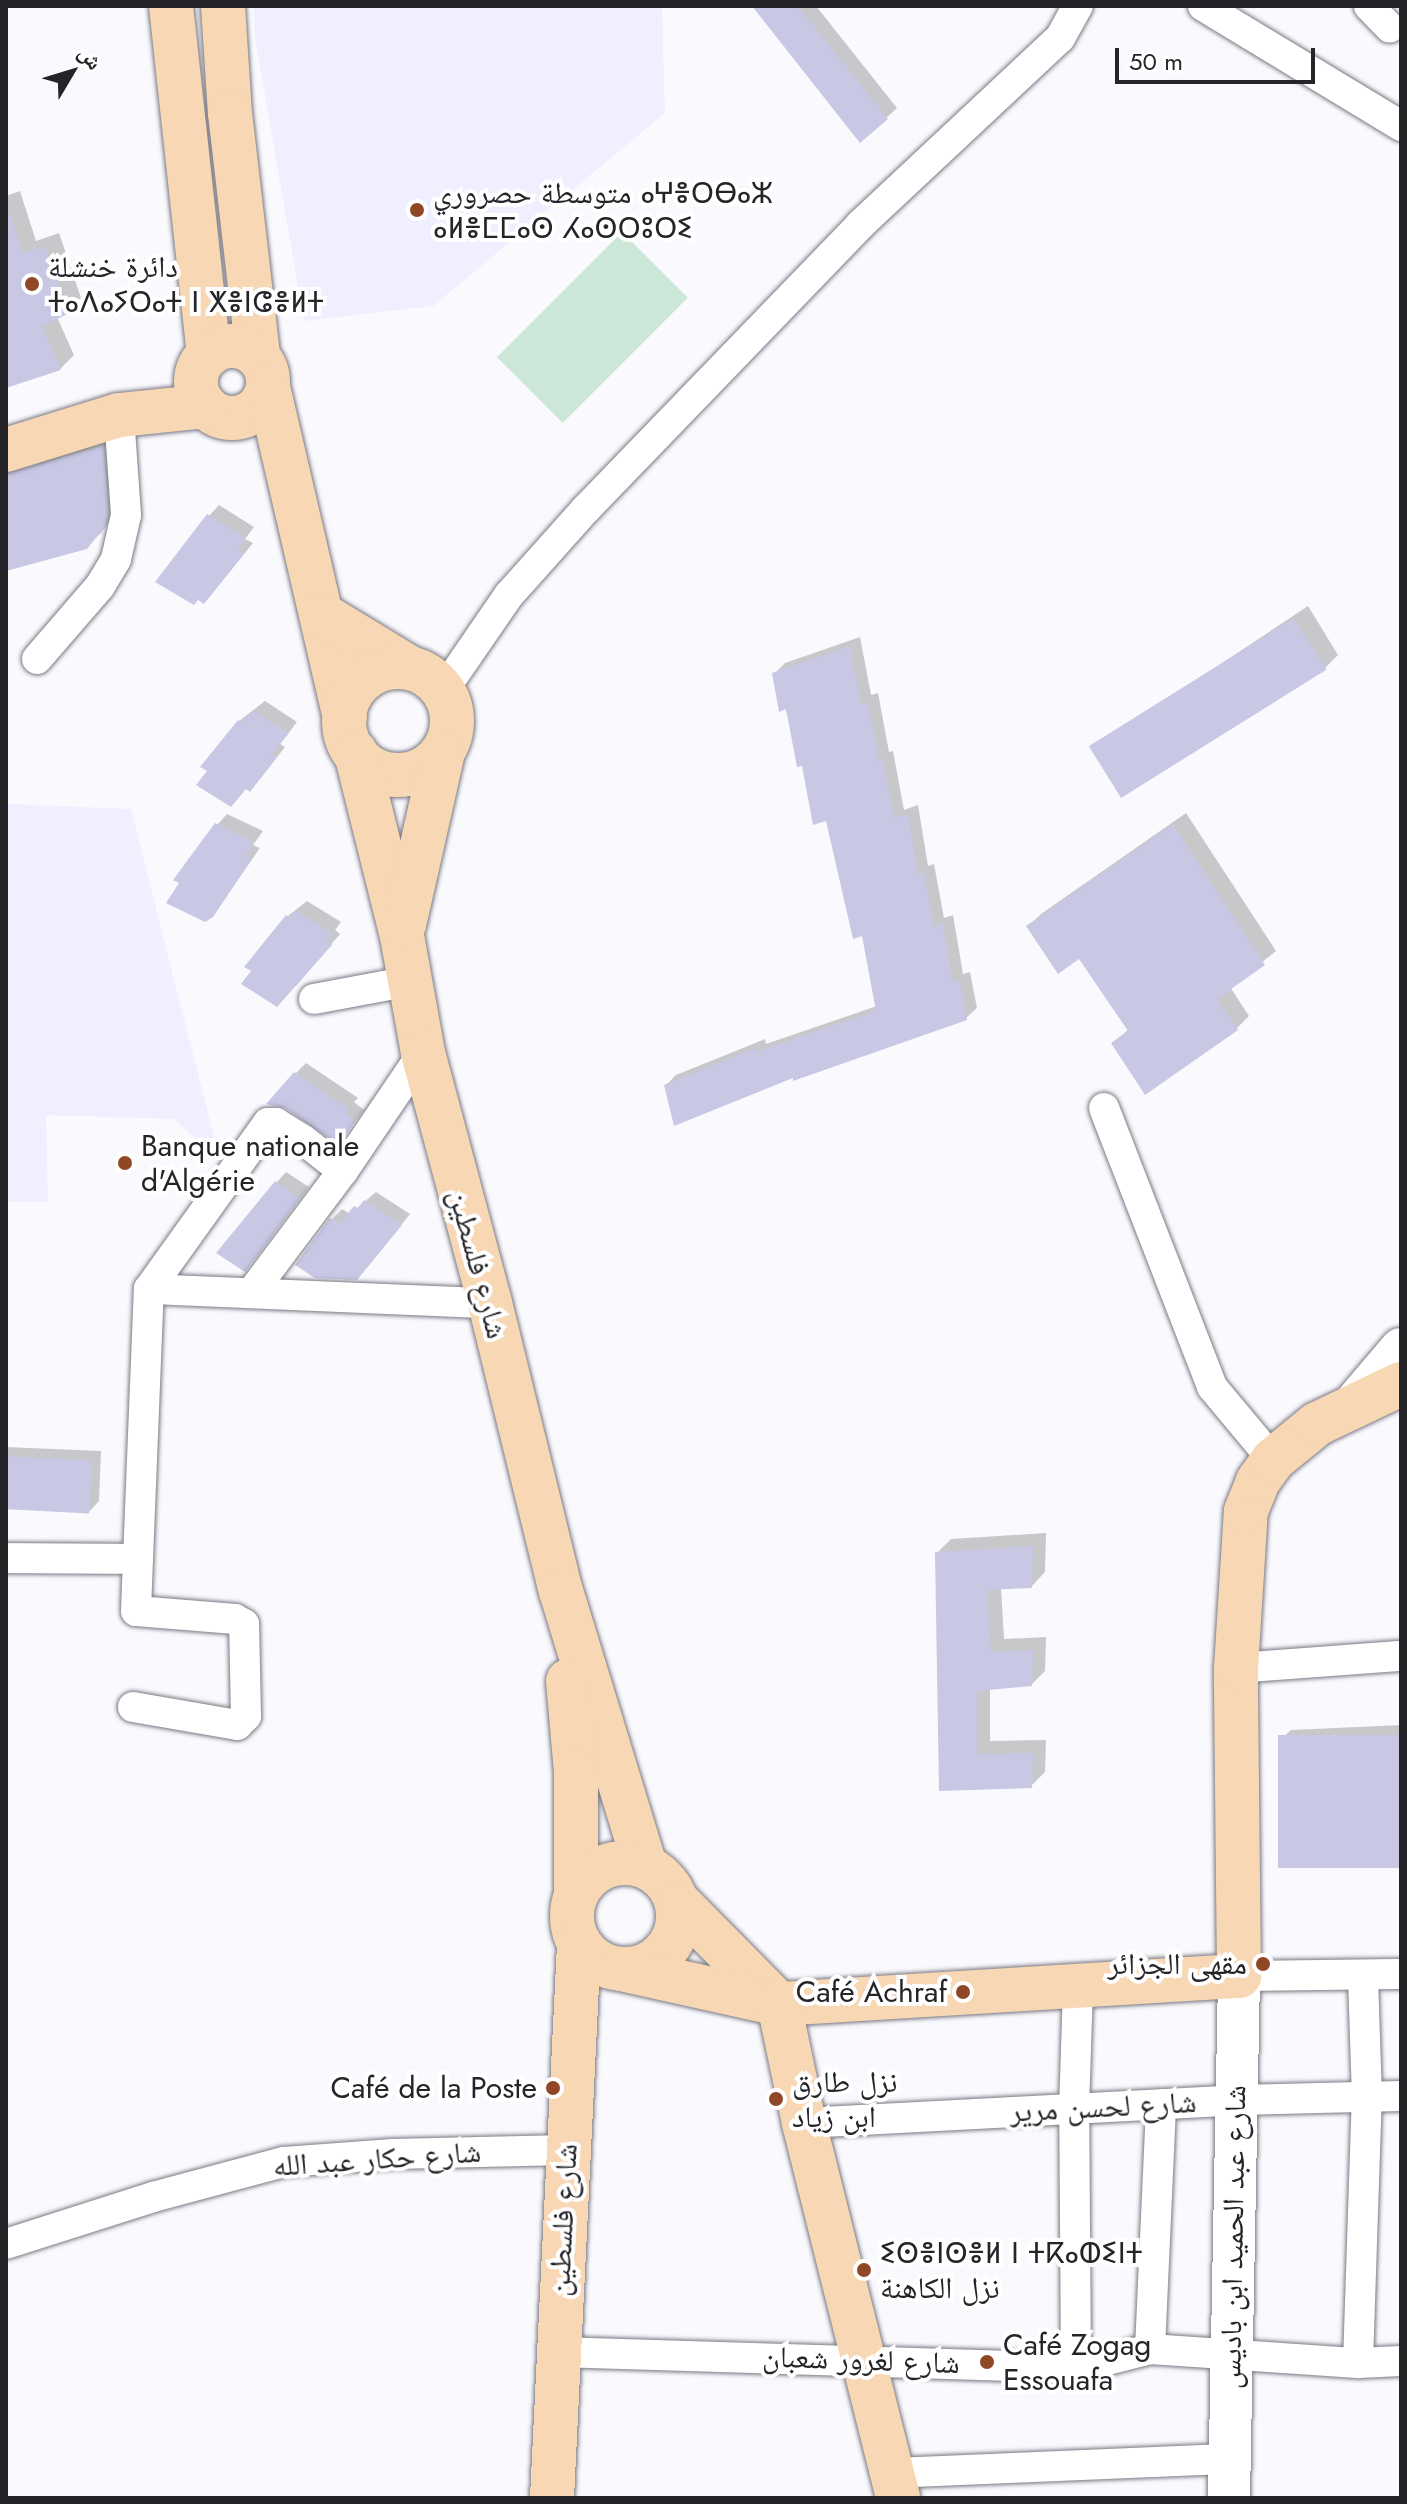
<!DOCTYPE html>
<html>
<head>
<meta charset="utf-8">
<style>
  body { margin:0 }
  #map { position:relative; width:1407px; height:2504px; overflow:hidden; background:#fafafe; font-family:Jost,"Noto Naskh Arabic","Noto Sans Tifinagh",sans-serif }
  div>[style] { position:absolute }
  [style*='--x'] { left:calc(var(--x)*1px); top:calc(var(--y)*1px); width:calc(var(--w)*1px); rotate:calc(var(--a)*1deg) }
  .built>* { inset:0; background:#efefff }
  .green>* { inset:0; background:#cce7d8; transform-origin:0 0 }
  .shadow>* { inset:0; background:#0003 }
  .building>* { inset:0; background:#c8c7e4; transform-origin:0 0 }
  .roads { filter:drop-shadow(0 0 2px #7a7a84) drop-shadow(0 0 2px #7a7a84) }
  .street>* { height:30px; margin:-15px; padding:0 15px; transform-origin:15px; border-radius:15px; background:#fff }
  .secondary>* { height:42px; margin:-21px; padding:0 21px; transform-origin:21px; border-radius:21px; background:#fff }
  .primary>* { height:44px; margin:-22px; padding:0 22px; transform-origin:22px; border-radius:22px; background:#f8d7b5 }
  .primary>.ring { margin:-22px; padding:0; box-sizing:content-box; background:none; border:44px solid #f8d7b5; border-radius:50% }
  .dots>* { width:22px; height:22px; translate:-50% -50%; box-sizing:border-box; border:4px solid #fff; border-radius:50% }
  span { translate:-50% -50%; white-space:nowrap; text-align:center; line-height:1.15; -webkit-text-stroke:8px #fff; paint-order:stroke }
  .poi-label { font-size:30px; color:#242429 }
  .left { translate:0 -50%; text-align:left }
  .right { translate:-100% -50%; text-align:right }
  .street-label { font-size:30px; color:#242429 }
  .frame { position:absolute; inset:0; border:8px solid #242429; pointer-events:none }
  .north { position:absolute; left:32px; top:32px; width:80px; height:80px; -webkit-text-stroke:6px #fff; paint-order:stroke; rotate:52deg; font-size:22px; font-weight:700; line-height:32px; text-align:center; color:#242429 }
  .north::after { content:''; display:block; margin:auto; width:28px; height:36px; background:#242429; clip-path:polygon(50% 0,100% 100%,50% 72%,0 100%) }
  .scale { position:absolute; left:1115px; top:48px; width:200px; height:36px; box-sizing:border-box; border:4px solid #242429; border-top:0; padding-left:10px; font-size:24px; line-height:28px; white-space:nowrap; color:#242429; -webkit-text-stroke:6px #fff; paint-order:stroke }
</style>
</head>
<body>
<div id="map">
  <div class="built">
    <i style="clip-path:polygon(254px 6px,662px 6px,665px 113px,433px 306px,304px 321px,254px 32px)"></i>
    <i style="clip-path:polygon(6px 804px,131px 809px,219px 1157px,173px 1119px,46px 1115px,48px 1202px,6px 1202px)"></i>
  </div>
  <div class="green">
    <i style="left:622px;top:232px;width:93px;height:177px;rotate:45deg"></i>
  </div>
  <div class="shadow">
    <i style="clip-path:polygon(754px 6px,816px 6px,897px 108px,886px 118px)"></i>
    <i style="clip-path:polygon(20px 191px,36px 241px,59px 233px,81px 298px,57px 317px,74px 355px,60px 369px,6px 386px,6px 196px)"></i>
    <i style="clip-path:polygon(116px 434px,118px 510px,101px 533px,86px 547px,6px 569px,6px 456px)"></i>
    <i style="clip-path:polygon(219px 505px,254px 527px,245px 539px,253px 543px,214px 591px,209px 516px)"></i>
    <i style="clip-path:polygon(1308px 606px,1338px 655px,1324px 669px,1095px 752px,1109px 738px)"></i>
    <i style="clip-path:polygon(860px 637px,871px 695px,878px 693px,889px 752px,893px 751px,904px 810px,918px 805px,928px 866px,934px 864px,944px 918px,953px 915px,963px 974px,970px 972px,977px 1008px,966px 1018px,794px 1075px,666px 1085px,676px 1075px,765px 1039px,766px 1044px,877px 1006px,864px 933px,827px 818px,803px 763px,774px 674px,785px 663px)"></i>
    <i style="clip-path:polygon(265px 701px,297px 722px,280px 744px,285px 747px,260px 779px,239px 721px)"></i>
    <i style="clip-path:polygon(1186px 813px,1276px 951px,1230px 987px,1249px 1016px,1236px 1029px,1113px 1043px,1129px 1029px,1079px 956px,1029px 926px,1041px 914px)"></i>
    <i style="clip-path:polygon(227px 814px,263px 831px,253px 845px,260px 848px,212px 916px,182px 882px,217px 825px)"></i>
    <i style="clip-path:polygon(307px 901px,341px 922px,335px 930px,340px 934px,296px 986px,288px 916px)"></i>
    <i style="clip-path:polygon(306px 1063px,358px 1098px,354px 1102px,364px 1110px,339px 1142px,296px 1073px)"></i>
    <i style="clip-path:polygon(286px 1172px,309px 1187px,255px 1259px,276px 1183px)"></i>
    <i style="clip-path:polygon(376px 1192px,410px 1214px,367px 1267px,332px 1219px,342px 1209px,350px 1214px)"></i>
    <i style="clip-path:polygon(6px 1447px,101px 1451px,99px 1501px,90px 1511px,6px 1508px)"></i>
    <i style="clip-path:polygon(1046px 1533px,1045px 1572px,1032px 1586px,1001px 1587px,1004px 1639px,1046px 1637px,1045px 1671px,1031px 1685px,990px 1688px,990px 1741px,1046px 1740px,1045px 1772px,1031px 1786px,941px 1789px,937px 1553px,951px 1539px)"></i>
    <i style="clip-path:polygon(1401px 1725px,1401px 1866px,1280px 1740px,1291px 1730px)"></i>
  </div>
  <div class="building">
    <i style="clip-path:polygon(752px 6px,798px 6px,888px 119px,860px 143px)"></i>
    <i style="clip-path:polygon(10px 215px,23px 253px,45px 246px,68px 314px,42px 326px,61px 370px,6px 388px,6px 216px)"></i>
    <i style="clip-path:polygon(103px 446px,108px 514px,105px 526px,87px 549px,6px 571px,6px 474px)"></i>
    <i style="clip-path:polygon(207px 514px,246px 538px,237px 550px,244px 554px,204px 604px,198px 600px,194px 605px,155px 582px)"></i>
    <i style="left:1294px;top:618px;width:61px;height:242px;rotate:58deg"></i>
    <i style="clip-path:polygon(850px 646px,861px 704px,868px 702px,879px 761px,883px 760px,894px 818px,908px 814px,918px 875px,924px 873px,934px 927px,943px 924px,953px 983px,960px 981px,967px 1020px,793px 1081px,793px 1078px,674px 1126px,664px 1085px,755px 1048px,756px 1052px,876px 1011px,862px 936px,853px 939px,826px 821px,813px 825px,802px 766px,797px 767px,786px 709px,779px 712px,772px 673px)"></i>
    <i style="clip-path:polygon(253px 710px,289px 733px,271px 755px,277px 757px,250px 792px,246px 789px,231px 807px,196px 785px,207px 771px,200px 767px,238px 720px,242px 723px)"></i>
    <i style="clip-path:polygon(215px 823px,254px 842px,245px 856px,252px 859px,213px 917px,205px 922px,166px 903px,179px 883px,173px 880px)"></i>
    <i style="clip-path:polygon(1173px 824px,1265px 965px,1217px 999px,1238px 1030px,1145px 1095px,1111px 1043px,1128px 1031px,1079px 959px,1058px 974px,1026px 926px)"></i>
    <i style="clip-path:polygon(296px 910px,332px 933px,326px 941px,332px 945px,277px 1007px,241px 984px,251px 971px,244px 967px,286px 915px,290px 917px)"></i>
    <i style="clip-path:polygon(294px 1072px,349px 1109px,345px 1113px,355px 1121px,339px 1145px,285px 1108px,266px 1104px)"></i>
    <i style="clip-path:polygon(275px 1181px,300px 1198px,245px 1272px,216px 1253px)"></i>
    <i style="clip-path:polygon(364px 1200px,402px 1225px,357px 1280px,315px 1278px,295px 1265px,330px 1218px,339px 1224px,354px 1206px,358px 1208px)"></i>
    <i style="left:6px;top:1456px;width:86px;height:53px;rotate:3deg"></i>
    <i style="clip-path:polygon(1033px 1546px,1032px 1588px,987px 1590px,991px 1652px,1033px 1650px,1032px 1686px,977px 1691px,977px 1754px,1033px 1753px,1032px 1788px,939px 1791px,935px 1552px)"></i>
    <i style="left:1401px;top:1735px;width:133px;height:123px;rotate:90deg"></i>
  </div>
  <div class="roads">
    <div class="street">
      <i style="--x:1203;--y:6;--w:232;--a:31.2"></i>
      <i style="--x:1369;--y:6;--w:30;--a:46"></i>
      <i style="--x:37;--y:659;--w:96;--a:-49.2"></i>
      <i style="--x:100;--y:586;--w:31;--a:-59"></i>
      <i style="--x:116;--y:559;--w:45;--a:-77.2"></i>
      <i style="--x:126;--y:515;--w:100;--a:-94"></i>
      <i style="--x:443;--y:691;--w:116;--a:-55.5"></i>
      <i style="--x:509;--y:595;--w:115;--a:-48.2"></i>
      <i style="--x:586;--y:509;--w:395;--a:-46"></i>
      <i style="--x:860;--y:225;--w:274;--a:-43.1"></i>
      <i style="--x:1060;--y:38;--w:37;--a:-61"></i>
      <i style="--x:314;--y:999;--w:98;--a:-10.6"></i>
      <i style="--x:1104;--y:1108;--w:299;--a:68.8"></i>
      <i style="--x:1212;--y:1387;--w:95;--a:50.1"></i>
      <i style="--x:149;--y:1289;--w:341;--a:2.4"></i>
      <i style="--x:252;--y:1292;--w:151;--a:-53.1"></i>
      <i style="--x:343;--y:1171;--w:143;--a:-55.9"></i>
      <i style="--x:6;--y:1558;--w:132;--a:0.4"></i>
      <i style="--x:138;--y:1559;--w:270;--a:-87.7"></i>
      <i style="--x:149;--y:1289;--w:204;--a:-54.4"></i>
      <i style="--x:268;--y:1123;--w:8;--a:0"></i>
      <i style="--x:276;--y:1123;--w:31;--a:32"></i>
      <i style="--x:302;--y:1139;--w:52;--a:38"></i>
      <i style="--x:1236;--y:1668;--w:165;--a:-4.2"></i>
      <i style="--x:133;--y:1707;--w:106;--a:9.8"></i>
      <i style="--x:237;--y:1725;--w:13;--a:-45"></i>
      <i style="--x:246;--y:1716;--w:92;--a:-91.2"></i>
      <i style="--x:244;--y:1624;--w:10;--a:-151"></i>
      <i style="--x:235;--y:1619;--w:99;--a:-175.4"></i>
      <i style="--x:136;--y:1611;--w:52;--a:-87.8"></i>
      <i style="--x:1239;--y:1976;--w:162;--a:-0.7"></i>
      <i style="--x:804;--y:2123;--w:434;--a:-3"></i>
      <i style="--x:1237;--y:2100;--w:164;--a:-1.4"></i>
      <i style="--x:6;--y:2244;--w:154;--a:-17.7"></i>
      <i style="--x:153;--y:2197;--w:136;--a:-15"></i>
      <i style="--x:284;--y:2162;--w:109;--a:-4.2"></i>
      <i style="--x:393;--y:2154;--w:173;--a:-1.3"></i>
      <i style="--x:1150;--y:2349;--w:245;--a:-87.4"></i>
      <i style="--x:557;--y:2352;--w:519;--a:1.77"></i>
      <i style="--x:1076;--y:2368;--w:76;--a:-14.4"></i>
      <i style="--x:1150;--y:2349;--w:208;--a:3.9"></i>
      <i style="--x:1358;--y:2363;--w:43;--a:-2.7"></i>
      <i style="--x:1358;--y:2363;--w:265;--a:-88.1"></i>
      <i style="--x:1367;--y:2098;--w:123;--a:-91.9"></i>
      <i style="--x:1076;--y:2368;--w:259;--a:-90.4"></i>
      <i style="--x:1074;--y:2109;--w:123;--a:-88.1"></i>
      <i style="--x:892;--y:2473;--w:337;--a:-2.4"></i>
    </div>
    <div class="secondary">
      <i style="--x:1355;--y:1403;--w:71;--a:-49.6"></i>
      <i style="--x:1229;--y:2498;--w:522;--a:-88.9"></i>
    </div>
    <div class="primary">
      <i style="--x:171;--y:6;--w:351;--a:83.8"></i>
      <i style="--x:223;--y:6;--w:107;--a:86.3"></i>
      <i style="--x:230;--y:113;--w:245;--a:83.4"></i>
      <i class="ring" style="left:196px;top:346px;width:28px;height:28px"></i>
      <i style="--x:268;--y:387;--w:339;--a:76.9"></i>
      <i style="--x:6;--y:450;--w:118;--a:-17.2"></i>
      <i style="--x:119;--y:415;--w:87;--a:-5.9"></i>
      <i style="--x:323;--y:615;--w:102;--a:31.3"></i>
      <i class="ring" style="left:344px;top:667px;width:64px;height:64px"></i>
      <i style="--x:356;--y:753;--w:189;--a:75.9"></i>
      <i style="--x:402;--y:936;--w:119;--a:79.8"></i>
      <i style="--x:423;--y:1053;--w:259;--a:75"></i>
      <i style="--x:490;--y:1303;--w:297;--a:76.2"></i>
      <i style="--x:561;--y:1591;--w:288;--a:73"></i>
      <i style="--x:404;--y:925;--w:177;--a:-77.3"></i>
      <i style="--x:568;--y:1681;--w:91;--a:85"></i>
      <i style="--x:576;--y:1772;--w:123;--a:90"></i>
      <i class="ring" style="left:572px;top:1863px;width:62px;height:62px"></i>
      <i style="--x:678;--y:1902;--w:144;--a:45.3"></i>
      <i style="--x:621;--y:1969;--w:162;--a:12.5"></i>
      <i style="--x:779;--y:2004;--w:461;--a:-3.5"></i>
      <i style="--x:1239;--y:1976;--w:308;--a:-90.6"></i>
      <i style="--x:1236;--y:1668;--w:157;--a:-86.4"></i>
      <i style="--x:1246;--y:1511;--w:32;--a:-68"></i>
      <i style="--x:1258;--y:1481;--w:26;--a:-54"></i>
      <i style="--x:1273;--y:1460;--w:57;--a:-39.3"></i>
      <i style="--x:1317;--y:1424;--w:93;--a:-25.5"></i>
      <i style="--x:779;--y:2004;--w:122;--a:78.1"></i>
      <i style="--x:804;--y:2123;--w:387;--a:75.9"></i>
      <i style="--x:552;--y:2498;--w:556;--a:-87.21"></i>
    </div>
  </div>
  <div class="dots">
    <i style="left:417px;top:210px;background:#8f4725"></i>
    <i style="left:32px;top:284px;background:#8f4725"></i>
    <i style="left:125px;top:1163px;background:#8f4725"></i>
    <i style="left:1263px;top:1964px;background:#8f4725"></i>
    <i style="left:963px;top:1992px;background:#8f4725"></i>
    <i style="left:553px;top:2088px;background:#8f4725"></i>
    <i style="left:776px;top:2099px;background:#8f4725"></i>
    <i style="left:864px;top:2270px;background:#8f4725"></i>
    <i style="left:987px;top:2362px;background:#8f4725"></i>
  </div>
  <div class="poi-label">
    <span class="left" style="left:433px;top:210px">متوسطة حصروري ⴰⵖⴻⵔⴱⴰⵣ<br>ⴰⵍⴻⵎⵎⴰⵙ ⵃⴰⵙⵔⵓⵔⵉ</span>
    <span class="left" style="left:48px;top:284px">دائرة خنشلة<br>ⵜⴰⴷⴰⵢⵔⴰⵜ ⵏ ⵅⴻⵏⵛⴻⵍⵜ</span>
    <span class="left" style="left:141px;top:1163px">Banque nationale<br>d'Algérie</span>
    <span class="right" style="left:1247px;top:1964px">مقهى الجزائر</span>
    <span class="right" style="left:947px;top:1992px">Café Achraf</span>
    <span class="left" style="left:792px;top:2099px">نزل طارق<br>ابن زياد</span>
    <span class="right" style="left:537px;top:2088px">Café de la Poste</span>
    <span class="left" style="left:880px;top:2270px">ⵉⵙⴻⵏⵙⴻⵍ ⵏ ⵜⴽⴰⵀⵉⵏⵜ<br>نزل الكاهنة</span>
    <span class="left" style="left:1003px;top:2362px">Café Zogag<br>Essouafa</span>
  </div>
  <div class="street-label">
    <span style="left:478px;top:1264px;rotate:75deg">شارع فلسطين</span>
    <span style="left:1103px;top:2107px;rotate:-3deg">شارع لحسن مرير</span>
    <span style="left:377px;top:2159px;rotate:-4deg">شارع حكار عبد الله</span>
    <span style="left:563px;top:2220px;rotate:-87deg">شارع فلسطين</span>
    <span style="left:1233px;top:2237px;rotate:-89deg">شارع عبد الحميد ابن باديس</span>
    <span style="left:861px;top:2360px;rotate:2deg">شارع لغرور شعبان</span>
  </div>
  <div class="frame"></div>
  <div class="north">ش</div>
  <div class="scale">50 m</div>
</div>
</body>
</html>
